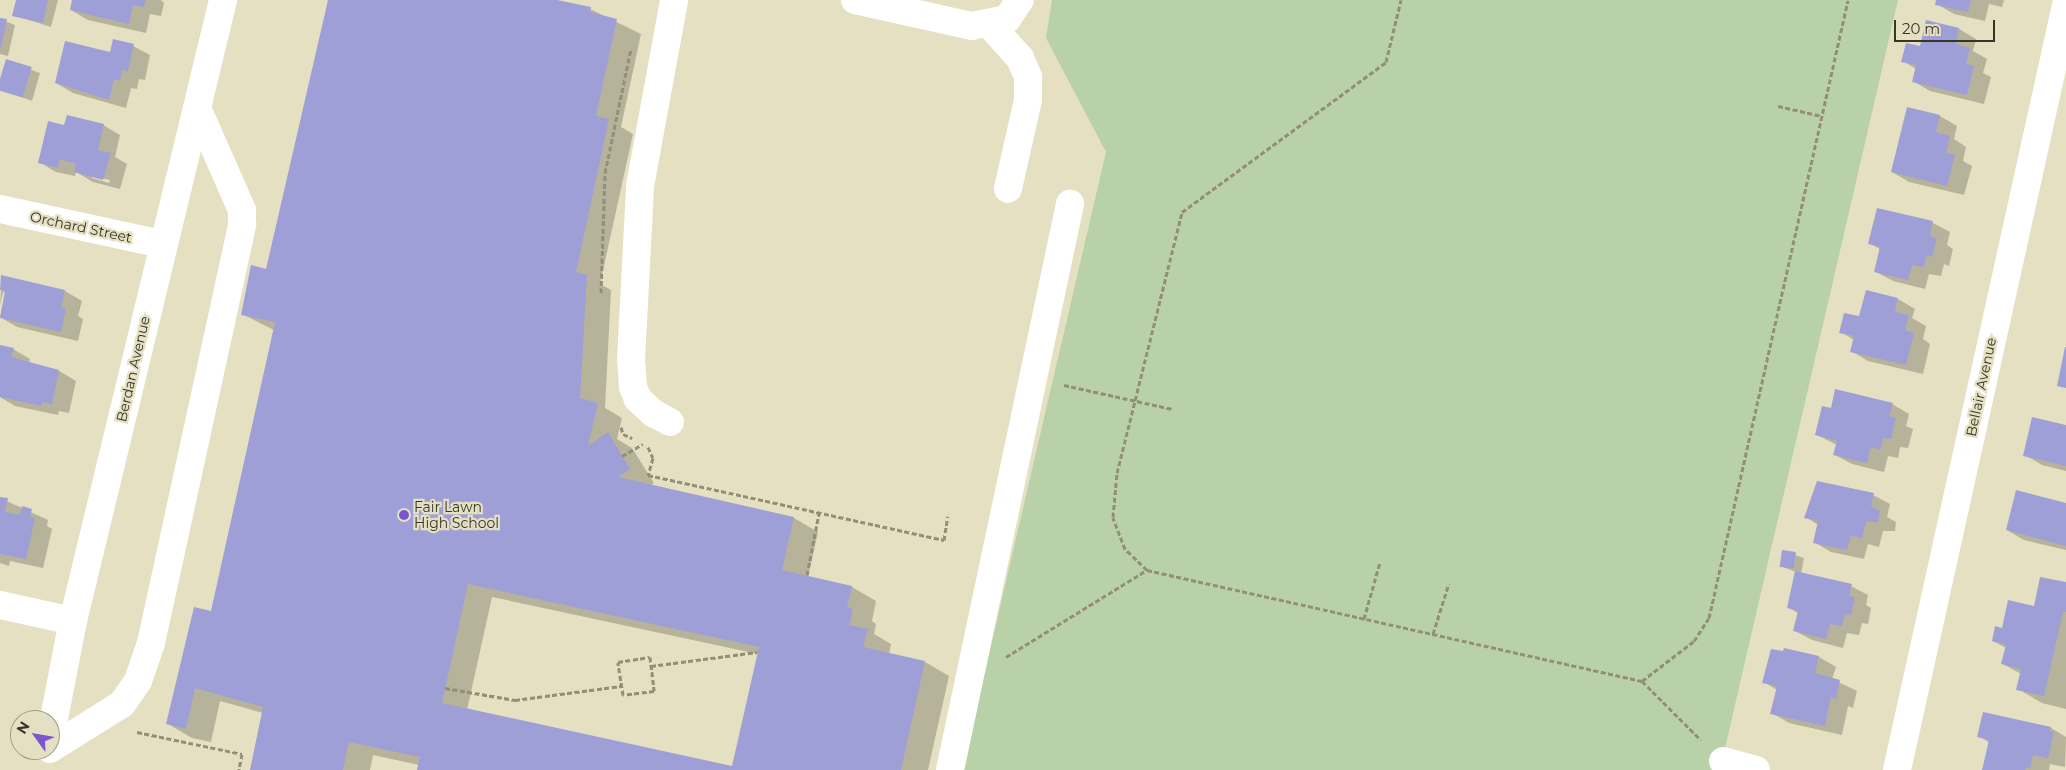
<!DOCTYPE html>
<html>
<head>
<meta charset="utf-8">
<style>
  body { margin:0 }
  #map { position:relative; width:2066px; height:770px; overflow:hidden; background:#e5e0c1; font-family:Montserrat,sans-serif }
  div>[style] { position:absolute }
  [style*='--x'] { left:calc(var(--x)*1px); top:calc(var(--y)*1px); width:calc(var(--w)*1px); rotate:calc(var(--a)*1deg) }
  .green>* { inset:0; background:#b9d1a8 }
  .shadow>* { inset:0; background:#0003 }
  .building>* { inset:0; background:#9f9fd7; transform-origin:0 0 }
  .path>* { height:3px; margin-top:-1.5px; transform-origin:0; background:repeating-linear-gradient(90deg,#928e78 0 5px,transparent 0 7.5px) }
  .minor>* { height:28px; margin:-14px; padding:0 14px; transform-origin:14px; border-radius:14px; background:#fff }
  .dots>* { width:14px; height:14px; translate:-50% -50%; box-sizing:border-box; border:2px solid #e5e0c1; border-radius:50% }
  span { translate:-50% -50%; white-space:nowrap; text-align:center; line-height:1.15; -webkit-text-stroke:4.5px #e5e0c1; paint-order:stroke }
  .street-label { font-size:14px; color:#373529 }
  .poi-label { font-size:14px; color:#373529 }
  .left { translate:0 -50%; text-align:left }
  .north { position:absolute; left:10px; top:710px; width:50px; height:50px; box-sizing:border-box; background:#e5e0c1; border:1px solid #9f9c84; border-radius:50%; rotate:302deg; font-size:14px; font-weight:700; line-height:20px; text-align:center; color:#373529 }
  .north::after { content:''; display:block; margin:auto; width:18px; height:22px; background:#7d56cf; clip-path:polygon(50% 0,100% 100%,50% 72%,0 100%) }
  .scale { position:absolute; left:1894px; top:20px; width:101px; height:22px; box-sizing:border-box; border:2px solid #373529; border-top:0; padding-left:6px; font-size:15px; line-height:18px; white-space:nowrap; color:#373529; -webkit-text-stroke:4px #e5e0c1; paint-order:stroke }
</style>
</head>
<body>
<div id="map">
  <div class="green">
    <i style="clip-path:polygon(1052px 0,1898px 0,1720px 770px,962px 770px,1106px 152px,1046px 38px)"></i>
  </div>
  <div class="shadow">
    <i style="clip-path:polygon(17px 0,58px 0,51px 27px,13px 15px)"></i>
    <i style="clip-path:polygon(74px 0,161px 0,164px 3px,161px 16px,150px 14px,146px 33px,88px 20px,71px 10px)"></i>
    <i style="clip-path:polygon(evenodd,329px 0,551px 0,590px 9px,641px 34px,621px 127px,633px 134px,600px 284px,611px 290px,605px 408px,622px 418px,617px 439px,632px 448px,654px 483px,650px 486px,794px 518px,818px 532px,808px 577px,852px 587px,876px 601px,872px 621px,876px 624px,874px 634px,891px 644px,889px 654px,925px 662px,949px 676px,928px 770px,418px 770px,419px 765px,373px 755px,370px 770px,251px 770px,263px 713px,220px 701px,211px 742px,192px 738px,168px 724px,212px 612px,274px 330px,242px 314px,267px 271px,329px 0,492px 597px,758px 654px,733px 768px,467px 710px,492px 597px)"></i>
    <i style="clip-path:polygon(1938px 0,2004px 0,2002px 7px,1989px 4px,1985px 21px,1954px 14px,1937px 4px)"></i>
    <i style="clip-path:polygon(0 19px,15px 25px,8px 56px,0 54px)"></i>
    <i style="clip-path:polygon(1927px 22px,1959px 29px,1976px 39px,1973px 51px,1987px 59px,1983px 73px,1991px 77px,1984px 104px,1930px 91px,1913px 81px,1916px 69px,1903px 61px,1920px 48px)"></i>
    <i style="clip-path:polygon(133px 46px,150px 55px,145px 80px,139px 79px,137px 89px,131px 88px,126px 108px,73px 93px,56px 83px,110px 53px)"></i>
    <i style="clip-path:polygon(7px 61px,40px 73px,32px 101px,0 89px)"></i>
    <i style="clip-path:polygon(1908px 108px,1940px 116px,1957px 126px,1954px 139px,1966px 147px,1963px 161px,1972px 166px,1964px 195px,1909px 182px,1892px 172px)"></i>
    <i style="clip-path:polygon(evenodd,103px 125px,120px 135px,115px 157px,127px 164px,120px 189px,93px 182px,76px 172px,75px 176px,56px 172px,39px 162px,65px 127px,103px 125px,92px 176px,110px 180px,109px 183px,92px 178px,92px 176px)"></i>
    <i style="clip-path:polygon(1878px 209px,1933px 223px,1950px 232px,1947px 245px,1953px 249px,1949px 266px,1944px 264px,1941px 276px,1929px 274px,1925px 289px,1893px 281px,1876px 272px,1881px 250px,1870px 243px)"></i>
    <i style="clip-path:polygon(2px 277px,65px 291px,82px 301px,78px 316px,83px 319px,78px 341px,17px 327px,0 317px,6px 293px,3px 292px,0 305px)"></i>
    <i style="clip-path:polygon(1898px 299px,1915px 309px,1912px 318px,1926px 326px,1923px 339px,1930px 344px,1923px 374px,1868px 361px,1851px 351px,1854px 340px,1841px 332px)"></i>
    <i style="clip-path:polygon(0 346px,13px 349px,30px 359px,29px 363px,59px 371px,76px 381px,69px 413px,59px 411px,58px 415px,15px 406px,0 397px)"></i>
    <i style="clip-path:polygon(1892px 404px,1909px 414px,1906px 426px,1913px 429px,1908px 448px,1900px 447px,1898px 458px,1888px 456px,1884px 472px,1852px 464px,1835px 455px,1837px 445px,1817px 435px,1831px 409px)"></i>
    <i style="clip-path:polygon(2066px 426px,2066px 471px,2042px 465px,2025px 455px)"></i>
    <i style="clip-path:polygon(1873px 495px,1890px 504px,1887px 517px,1896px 522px,1895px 531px,1883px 531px,1879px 547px,1868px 544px,1864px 559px,1831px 552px,1814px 542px,1818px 525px,1806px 517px)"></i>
    <i style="clip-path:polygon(0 498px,48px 520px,47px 526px,52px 529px,43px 568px,10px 561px,9px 566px,0 563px)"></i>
    <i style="clip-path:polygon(2066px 504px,2066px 550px,2024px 540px,2007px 530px)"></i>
    <i style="clip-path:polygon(1783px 551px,1804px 558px,1801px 574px,1851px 586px,1868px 595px,1866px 605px,1871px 608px,1868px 624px,1862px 623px,1859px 635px,1847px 633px,1843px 648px,1812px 640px,1795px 631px,1799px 614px,1788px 607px,1796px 572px,1780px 566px)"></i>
    <i style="clip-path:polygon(2066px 584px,2066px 709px,2042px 703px,2018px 689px,2021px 674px,2003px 664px,2006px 648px,1993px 641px,2003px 629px)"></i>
    <i style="clip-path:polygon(1819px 657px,1836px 667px,1832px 679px,1857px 691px,1853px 708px,1848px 706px,1842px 735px,1789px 723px,1772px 713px,1777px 690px,1764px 682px)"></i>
    <i style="clip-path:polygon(2051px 728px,2066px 737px,2065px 767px,2050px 764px,2049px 770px,1984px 770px,1990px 743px,1979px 736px)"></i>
  </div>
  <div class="building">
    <i style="clip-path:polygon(16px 0,48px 0,43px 23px,12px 16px)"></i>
    <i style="clip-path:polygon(72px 0,146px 0,144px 7px,133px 5px,129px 24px,70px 10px)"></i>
    <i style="clip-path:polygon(evenodd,328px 0,557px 0,591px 7px,590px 12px,617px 19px,596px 116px,609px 119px,576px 272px,587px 275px,580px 398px,598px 403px,588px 446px,608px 432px,630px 469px,618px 477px,794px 517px,782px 570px,852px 586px,847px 607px,853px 609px,849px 625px,868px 629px,863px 647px,925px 661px,901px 770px,417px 770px,420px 757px,349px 742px,343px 770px,250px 770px,263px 707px,195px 688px,186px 729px,166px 724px,194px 607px,211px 611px,275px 322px,241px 315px,251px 265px,266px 269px,328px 0,468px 584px,759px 647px,732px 766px,442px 703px,468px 584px)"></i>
    <i style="clip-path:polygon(1936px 0,1971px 0,1968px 12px,1935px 5px)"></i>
    <i style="clip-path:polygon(0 18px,7px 19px,1px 47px,0 47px)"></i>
    <i style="clip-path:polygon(1926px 20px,1959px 28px,1956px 44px,1970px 48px,1966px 64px,1974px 66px,1967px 95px,1912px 82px,1916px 65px,1901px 62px,1906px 43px,1920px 46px)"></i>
    <i style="clip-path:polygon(113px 39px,134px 44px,128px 71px,122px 70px,120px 81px,114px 79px,109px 100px,55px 83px,65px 41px,110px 52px)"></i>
    <i style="left:6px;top:59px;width:27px;height:32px;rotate:17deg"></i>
    <i style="clip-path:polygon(1907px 107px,1940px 115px,1936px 132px,1950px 136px,1946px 153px,1955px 155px,1947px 186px,1891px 172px)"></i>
    <i style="clip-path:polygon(67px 115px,104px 124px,98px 150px,111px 153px,103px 180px,74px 172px,76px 164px,60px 159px,58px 168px,38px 163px,48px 121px,64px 125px)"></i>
    <i style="clip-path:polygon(1877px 208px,1933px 221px,1930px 236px,1937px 238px,1932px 257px,1927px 255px,1924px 267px,1912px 265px,1908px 280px,1874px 272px,1880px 247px,1868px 244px)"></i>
    <i style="clip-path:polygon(1px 275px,65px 290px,61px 307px,66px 308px,61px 332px,0 318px,5px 291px,0 290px)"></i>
    <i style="clip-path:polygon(1866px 290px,1898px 298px,1895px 312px,1909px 315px,1905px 330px,1914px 333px,1906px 365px,1850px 352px,1854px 336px,1839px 333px,1844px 313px,1859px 316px)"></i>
    <i style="clip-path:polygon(0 345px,14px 348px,11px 357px,59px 370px,52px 404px,42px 402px,41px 406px,0 397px)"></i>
    <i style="clip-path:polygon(2065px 347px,2066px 347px,2066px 388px,2057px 386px)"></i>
    <i style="clip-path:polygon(1835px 389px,1893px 403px,1889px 416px,1896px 418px,1891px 439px,1883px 438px,1880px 450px,1871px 447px,1867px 463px,1833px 455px,1837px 441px,1815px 435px,1822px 406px,1831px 408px)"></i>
    <i style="clip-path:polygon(2032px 417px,2066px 425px,2066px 466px,2023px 456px)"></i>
    <i style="clip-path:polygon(1817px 481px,1874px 493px,1871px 506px,1880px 511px,1878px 522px,1866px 522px,1862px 538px,1851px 536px,1847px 550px,1813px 543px,1818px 521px,1804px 518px)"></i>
    <i style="clip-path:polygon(2016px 490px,2066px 503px,2066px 546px,2006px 530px)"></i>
    <i style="clip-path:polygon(0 497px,8px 498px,5px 512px,20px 515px,22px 506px,32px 509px,30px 517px,35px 518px,26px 559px,0 554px)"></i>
    <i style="left:1782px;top:550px;width:14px;height:17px;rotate:8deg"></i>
    <i style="clip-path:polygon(1795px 571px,1852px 584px,1849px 596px,1855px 597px,1851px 615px,1845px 614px,1842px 626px,1830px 624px,1826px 639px,1793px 631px,1798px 611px,1787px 608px)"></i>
    <i style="clip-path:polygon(2040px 577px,2066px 582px,2066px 612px,2063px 612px,2044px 696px,2016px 690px,2021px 669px,2001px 664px,2006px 645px,1992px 641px,1995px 626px,2002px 628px,2008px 600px,2034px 606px)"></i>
    <i style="clip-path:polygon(1784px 648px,1819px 656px,1815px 673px,1840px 680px,1836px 699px,1831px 697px,1825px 726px,1770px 714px,1777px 686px,1762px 683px,1771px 649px,1783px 651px)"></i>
    <i style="clip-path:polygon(1983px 712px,2051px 727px,2050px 731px,2054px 732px,2048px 758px,2033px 755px,2030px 768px,2026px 767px,2025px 770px,1982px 770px,1989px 740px,1977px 737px)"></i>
  </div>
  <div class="path">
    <i style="--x:1778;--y:106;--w:45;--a:12.8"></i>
    <i style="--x:601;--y:293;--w:120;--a:-88.1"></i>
    <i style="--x:605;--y:173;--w:127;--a:-78.2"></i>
    <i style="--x:1064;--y:385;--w:111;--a:12.5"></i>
    <i style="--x:621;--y:427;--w:7;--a:74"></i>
    <i style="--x:623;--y:434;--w:10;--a:24"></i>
    <i style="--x:648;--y:447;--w:12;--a:66"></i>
    <i style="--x:653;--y:458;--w:18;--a:106"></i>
    <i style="--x:648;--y:475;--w:303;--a:12.4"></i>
    <i style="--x:944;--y:540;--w:24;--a:-81"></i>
    <i style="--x:622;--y:456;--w:24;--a:-30"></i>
    <i style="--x:1147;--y:570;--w:30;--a:-136"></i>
    <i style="--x:1125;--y:549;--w:34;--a:-111"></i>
    <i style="--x:1113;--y:517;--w:44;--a:-84.8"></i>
    <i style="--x:1117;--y:473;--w:269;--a:-76"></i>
    <i style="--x:1182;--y:212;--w:253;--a:-36.3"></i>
    <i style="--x:1386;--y:62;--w:64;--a:-76.4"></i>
    <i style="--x:807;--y:575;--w:63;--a:-79"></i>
    <i style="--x:1364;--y:619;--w:59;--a:-74.3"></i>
    <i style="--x:1433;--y:634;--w:53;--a:-72.6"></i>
    <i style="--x:650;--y:657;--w:34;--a:83"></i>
    <i style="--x:654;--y:691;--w:31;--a:173"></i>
    <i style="--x:623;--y:695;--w:33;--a:-99"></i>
    <i style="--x:618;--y:662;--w:32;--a:-9"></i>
    <i style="--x:1006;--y:657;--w:166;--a:-31.7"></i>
    <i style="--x:1147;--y:570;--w:507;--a:12.64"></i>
    <i style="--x:1642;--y:681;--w:83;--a:45"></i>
    <i style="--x:651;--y:666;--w:107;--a:-7.5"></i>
    <i style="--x:1642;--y:681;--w:66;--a:-37.6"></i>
    <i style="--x:1694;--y:641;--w:27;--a:-57"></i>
    <i style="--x:1709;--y:618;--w:633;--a:-77.32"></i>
    <i style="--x:445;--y:688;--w:71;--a:9.7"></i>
    <i style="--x:515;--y:700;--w:107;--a:-7.5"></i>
    <i style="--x:137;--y:732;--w:107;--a:11.8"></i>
    <i style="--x:242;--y:754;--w:16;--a:101"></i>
  </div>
  <div class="minor">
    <i style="--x:855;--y:0;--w:119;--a:12.6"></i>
    <i style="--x:971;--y:26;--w:37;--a:-11"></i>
    <i style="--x:1007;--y:19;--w:23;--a:-56"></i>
    <i style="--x:989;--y:24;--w:46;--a:47.6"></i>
    <i style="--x:1020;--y:58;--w:21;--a:67"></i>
    <i style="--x:1028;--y:77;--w:23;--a:90"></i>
    <i style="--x:1028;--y:100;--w:91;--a:102.7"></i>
    <i style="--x:0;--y:209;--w:166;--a:12.2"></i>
    <i style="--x:670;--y:422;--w:19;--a:-152"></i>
    <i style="--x:653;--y:413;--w:21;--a:-137"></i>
    <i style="--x:638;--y:399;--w:13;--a:-113"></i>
    <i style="--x:633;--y:387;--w:27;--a:-94"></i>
    <i style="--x:631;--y:360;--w:174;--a:-87"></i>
    <i style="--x:640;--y:186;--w:189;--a:-79.6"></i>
    <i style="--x:0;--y:605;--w:75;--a:12.4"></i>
    <i style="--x:50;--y:739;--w:120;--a:-79"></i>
    <i style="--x:73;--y:621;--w:639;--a:-76.42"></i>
    <i style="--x:50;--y:749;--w:85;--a:-32"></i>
    <i style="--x:122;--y:704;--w:28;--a:-55"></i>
    <i style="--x:138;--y:681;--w:40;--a:-71.1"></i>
    <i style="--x:151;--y:643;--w:429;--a:-77.7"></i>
    <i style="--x:242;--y:224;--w:14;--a:-90"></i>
    <i style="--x:242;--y:210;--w:111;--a:-113.8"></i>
    <i style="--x:1723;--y:761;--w:34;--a:15"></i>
    <i style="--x:950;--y:770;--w:579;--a:-78.03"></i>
    <i style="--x:1897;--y:770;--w:783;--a:-77.54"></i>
  </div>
  <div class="dots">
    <i style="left:404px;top:515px;background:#7d56cf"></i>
  </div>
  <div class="street-label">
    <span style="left:81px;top:227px;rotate:12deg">Orchard Street</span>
    <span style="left:133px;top:369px;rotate:-77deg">Berdan Avenue</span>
    <span style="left:1981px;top:387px;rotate:-78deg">Bellair Avenue</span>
  </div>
  <div class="poi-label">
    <span class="left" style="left:414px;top:515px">Fair Lawn<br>High School</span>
  </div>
  <div class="north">N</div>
  <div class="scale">20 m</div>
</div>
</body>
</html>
